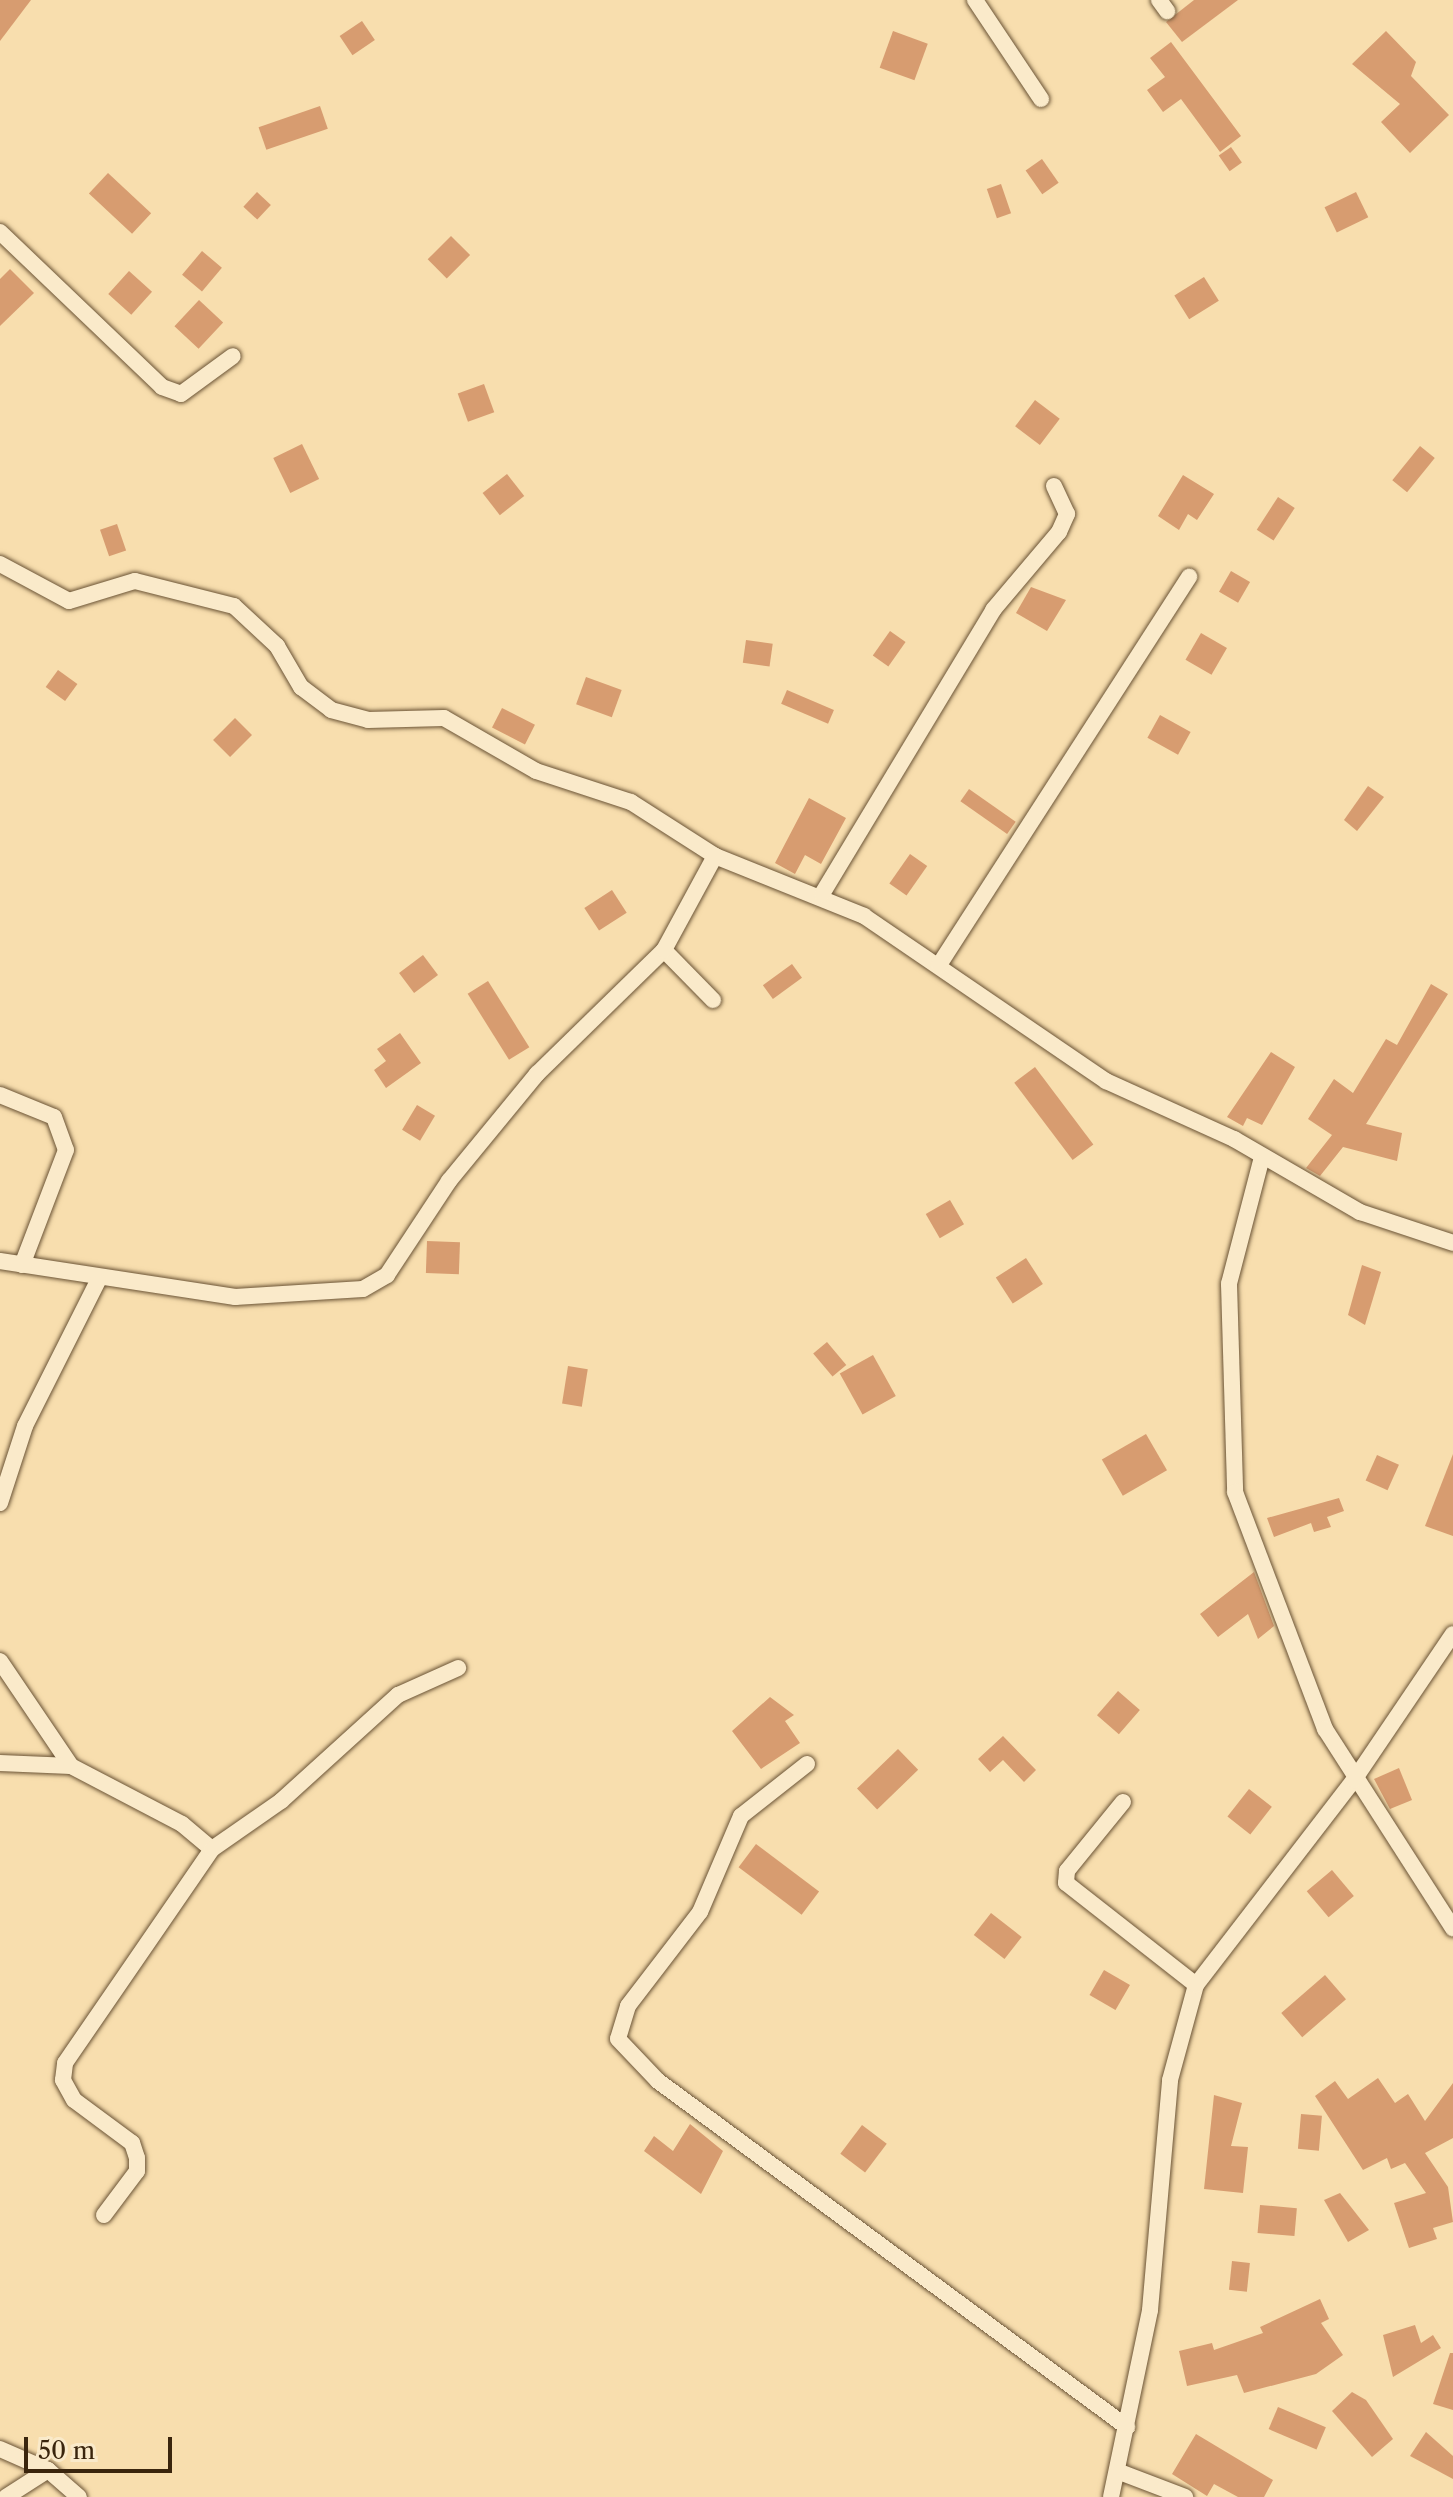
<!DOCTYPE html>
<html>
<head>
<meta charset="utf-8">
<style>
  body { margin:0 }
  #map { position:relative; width:1453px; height:2497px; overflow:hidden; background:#f8deae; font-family:"Libre Caslon Text",serif }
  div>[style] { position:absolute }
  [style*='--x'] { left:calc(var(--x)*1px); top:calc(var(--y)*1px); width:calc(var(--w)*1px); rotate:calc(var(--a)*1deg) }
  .building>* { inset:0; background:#d79c70; transform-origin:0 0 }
  .roads { filter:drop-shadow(0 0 2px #6a5335) drop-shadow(0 0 2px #6a5335) }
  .minor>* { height:16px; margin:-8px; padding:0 8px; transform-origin:8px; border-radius:8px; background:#faeaca }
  span { translate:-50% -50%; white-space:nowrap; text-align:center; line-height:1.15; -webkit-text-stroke:6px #faeaca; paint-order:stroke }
  .scale { position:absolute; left:24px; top:2437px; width:148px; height:36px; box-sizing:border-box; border:4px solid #3a250d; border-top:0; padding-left:10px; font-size:24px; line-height:28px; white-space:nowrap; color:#3a250d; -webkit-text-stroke:6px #faeaca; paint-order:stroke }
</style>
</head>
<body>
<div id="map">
  <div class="building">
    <i style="clip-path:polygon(0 0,31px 0,0 41px)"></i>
    <i style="clip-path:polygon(1194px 0,1238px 0,1182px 42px,1166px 22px)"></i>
    <i style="left:362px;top:21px;width:23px;height:27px;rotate:56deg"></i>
    <i style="left:893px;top:31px;width:37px;height:39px;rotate:20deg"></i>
    <i style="clip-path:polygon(1386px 31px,1416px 62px,1411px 76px,1449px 115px,1410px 153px,1381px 122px,1400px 104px,1352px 64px)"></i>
    <i style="clip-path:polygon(1171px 42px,1241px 136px,1220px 152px,1181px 99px,1163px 112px,1147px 90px,1165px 77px,1150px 58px)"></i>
    <i style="left:320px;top:106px;width:24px;height:65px;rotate:71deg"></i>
    <i style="left:1231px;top:147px;width:19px;height:15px;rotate:55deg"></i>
    <i style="left:1042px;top:159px;width:29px;height:20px;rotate:55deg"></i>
    <i style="left:108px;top:173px;width:59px;height:28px;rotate:43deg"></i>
    <i style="left:1001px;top:184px;width:31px;height:15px;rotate:71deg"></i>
    <i style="left:257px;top:192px;width:19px;height:20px;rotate:43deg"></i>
    <i style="left:1356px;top:192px;width:28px;height:35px;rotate:64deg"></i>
    <i style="left:451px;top:236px;width:27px;height:33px;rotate:45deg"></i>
    <i style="left:202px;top:251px;width:26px;height:31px;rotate:40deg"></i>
    <i style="clip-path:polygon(10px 269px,34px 293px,0 326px,0 279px)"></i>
    <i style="left:129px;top:271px;width:31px;height:31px;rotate:42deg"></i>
    <i style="left:1204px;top:277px;width:28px;height:35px;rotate:58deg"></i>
    <i style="left:199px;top:300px;width:33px;height:36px;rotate:43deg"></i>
    <i style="left:484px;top:384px;width:30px;height:28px;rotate:70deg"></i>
    <i style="left:1035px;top:400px;width:31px;height:33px;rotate:37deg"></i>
    <i style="left:302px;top:444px;width:39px;height:32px;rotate:64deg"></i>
    <i style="left:1420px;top:446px;width:19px;height:44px;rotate:39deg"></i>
    <i style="left:507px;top:474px;width:28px;height:31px;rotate:52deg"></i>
    <i style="clip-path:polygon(1183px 475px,1214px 494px,1197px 520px,1188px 514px,1179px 530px,1158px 516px)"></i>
    <i style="left:1278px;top:497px;width:20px;height:39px;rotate:33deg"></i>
    <i style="left:117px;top:524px;width:28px;height:18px;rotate:71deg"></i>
    <i style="left:1231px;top:571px;width:22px;height:24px;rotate:30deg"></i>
    <i style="clip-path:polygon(1031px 587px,1066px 600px,1047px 631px,1016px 613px)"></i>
    <i style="left:890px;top:631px;width:19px;height:30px;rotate:35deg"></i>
    <i style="left:1201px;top:633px;width:30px;height:31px;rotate:30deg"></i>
    <i style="left:746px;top:640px;width:27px;height:23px;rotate:8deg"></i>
    <i style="left:58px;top:670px;width:24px;height:21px;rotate:36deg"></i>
    <i style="left:586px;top:677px;width:38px;height:29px;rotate:20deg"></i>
    <i style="left:787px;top:690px;width:51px;height:15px;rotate:23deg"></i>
    <i style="left:502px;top:708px;width:37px;height:22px;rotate:27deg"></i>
    <i style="left:1160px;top:715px;width:35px;height:26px;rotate:29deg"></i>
    <i style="left:235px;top:718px;width:24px;height:31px;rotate:45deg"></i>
    <i style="clip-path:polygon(1368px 786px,1384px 797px,1357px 831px,1344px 820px)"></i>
    <i style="left:969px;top:789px;width:57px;height:15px;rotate:35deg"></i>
    <i style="clip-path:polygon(809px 798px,846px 818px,821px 864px,805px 855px,795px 874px,775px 863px)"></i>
    <i style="left:910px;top:854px;width:21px;height:36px;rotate:35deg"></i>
    <i style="left:612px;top:890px;width:27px;height:33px;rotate:57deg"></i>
    <i style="left:423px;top:955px;width:25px;height:30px;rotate:53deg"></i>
    <i style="left:792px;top:964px;width:17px;height:36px;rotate:54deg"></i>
    <i style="left:488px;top:981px;width:78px;height:24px;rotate:58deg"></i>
    <i style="clip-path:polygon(1431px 984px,1448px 994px,1366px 1124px,1402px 1133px,1397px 1161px,1343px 1147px,1320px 1176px,1306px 1168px,1332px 1135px,1308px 1119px,1334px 1079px,1353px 1093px,1386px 1039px,1397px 1045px)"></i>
    <i style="clip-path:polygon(400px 1033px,421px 1063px,386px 1088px,374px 1070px,386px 1061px,377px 1049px)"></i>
    <i style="clip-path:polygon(1271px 1052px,1295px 1067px,1262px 1125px,1247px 1118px,1243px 1126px,1227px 1117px)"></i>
    <i style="left:1035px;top:1067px;width:97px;height:26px;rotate:53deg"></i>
    <i style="left:417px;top:1105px;width:21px;height:29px;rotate:31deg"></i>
    <i style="left:950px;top:1200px;width:28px;height:28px;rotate:60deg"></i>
    <i style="left:427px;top:1241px;width:33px;height:32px;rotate:2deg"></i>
    <i style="left:1026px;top:1258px;width:31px;height:36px;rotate:57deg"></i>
    <i style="clip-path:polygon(1362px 1265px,1381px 1272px,1365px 1325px,1348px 1315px)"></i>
    <i style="left:827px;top:1342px;width:30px;height:18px;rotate:50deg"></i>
    <i style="left:873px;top:1355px;width:47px;height:38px;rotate:61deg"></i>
    <i style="left:568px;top:1366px;width:20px;height:38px;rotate:9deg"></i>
    <i style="left:1146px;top:1434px;width:42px;height:51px;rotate:60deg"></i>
    <i style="clip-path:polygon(1453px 1454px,1453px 1536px,1425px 1526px)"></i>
    <i style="left:1377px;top:1455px;width:24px;height:28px;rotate:24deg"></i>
    <i style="clip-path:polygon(1339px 1498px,1344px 1511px,1327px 1517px,1331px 1527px,1314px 1532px,1311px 1523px,1274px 1537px,1267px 1518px)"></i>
    <i style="clip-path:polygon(1254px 1572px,1274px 1626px,1258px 1639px,1248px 1614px,1218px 1637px,1200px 1614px)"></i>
    <i style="left:1118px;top:1691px;width:29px;height:32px;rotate:41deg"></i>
    <i style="clip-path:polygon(770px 1697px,794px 1715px,785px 1721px,800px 1743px,761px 1769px,732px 1731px)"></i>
    <i style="clip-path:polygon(1003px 1736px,1036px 1770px,1024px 1782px,1003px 1760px,990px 1772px,978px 1759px)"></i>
    <i style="left:898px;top:1749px;width:29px;height:57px;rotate:46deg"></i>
    <i style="clip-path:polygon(1399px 1768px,1412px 1800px,1390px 1809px,1374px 1779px)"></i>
    <i style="left:1249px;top:1789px;width:29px;height:35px;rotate:38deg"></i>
    <i style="left:756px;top:1844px;width:79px;height:29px;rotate:37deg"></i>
    <i style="left:1332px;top:1870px;width:34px;height:33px;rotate:50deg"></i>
    <i style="left:991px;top:1913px;width:39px;height:28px;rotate:38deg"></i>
    <i style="left:1104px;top:1970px;width:30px;height:29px;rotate:30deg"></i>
    <i style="left:1325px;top:1975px;width:32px;height:58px;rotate:49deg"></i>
    <i style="clip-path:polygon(1378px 2078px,1395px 2103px,1408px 2094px,1425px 2121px,1453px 2083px,1453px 2138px,1425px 2153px,1448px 2187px,1453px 2222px,1433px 2228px,1437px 2239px,1409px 2248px,1394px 2203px,1426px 2193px,1405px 2163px,1391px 2169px,1387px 2158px,1363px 2170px,1315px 2096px,1335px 2081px,1348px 2099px)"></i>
    <i style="clip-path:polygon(1214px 2095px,1242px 2103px,1231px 2146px,1248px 2147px,1243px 2193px,1204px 2189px)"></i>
    <i style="left:1301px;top:2114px;width:21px;height:35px;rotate:5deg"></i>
    <i style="clip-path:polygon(690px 2124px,723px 2151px,701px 2194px,644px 2151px,654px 2136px,673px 2151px)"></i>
    <i style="left:862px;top:2125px;width:31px;height:36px;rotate:37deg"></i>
    <i style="clip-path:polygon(1340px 2193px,1369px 2230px,1348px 2242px,1324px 2200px)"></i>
    <i style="left:1260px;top:2205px;width:37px;height:28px;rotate:5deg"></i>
    <i style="left:1232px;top:2261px;width:18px;height:29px;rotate:6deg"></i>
    <i style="clip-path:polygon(1320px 2299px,1329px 2319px,1321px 2323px,1343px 2355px,1316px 2374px,1244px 2393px,1237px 2375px,1187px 2386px,1179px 2351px,1212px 2343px,1214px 2350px,1263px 2333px,1260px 2327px)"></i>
    <i style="clip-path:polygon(1415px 2325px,1421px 2343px,1433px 2335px,1441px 2348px,1393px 2377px,1383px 2335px)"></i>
    <i style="clip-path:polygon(1450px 2353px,1453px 2353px,1453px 2410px,1433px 2404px)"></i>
    <i style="clip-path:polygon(1352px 2392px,1366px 2400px,1393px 2439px,1372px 2457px,1332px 2411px)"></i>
    <i style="left:1278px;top:2407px;width:52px;height:24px;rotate:23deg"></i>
    <i style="clip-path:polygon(1426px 2432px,1453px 2456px,1453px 2479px,1410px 2456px)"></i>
    <i style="clip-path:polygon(1196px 2434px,1273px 2480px,1264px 2497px,1238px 2497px,1214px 2484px,1207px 2496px,1172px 2474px)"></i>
  </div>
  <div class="roads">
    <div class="minor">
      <i style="--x:975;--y:0;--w:119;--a:56.3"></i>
      <i style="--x:1159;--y:0;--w:14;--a:54"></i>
      <i style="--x:0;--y:232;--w:224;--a:43.7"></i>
      <i style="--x:162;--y:387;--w:20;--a:20"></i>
      <i style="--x:181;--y:394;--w:64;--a:-36.2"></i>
      <i style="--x:0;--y:564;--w:78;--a:28.2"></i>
      <i style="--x:69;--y:601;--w:69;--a:-16.9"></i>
      <i style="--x:135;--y:581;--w:102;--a:14.2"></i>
      <i style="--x:234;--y:606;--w:59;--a:42.9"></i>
      <i style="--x:277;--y:646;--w:48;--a:59.7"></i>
      <i style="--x:301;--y:687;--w:38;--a:37"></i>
      <i style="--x:331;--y:710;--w:38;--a:15"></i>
      <i style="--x:368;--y:720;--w:76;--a:-1.5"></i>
      <i style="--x:444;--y:718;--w:106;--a:29.9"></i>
      <i style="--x:536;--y:771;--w:100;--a:18.1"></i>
      <i style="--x:631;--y:802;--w:100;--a:32.7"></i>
      <i style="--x:715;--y:856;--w:161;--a:21.9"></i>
      <i style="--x:864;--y:916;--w:293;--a:34.3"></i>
      <i style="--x:1106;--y:1081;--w:141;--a:24.4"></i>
      <i style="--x:1234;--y:1139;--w:146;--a:30.1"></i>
      <i style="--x:1360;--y:1212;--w:98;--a:18.4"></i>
      <i style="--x:822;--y:894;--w:332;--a:-58.9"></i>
      <i style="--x:993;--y:610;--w:102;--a:-49.8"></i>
      <i style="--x:1059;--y:532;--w:20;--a:-66"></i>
      <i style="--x:1067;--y:514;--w:31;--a:-115"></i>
      <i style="--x:664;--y:950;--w:70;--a:45.6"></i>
      <i style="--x:939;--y:965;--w:462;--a:-57.2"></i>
      <i style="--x:0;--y:1095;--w:58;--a:22.2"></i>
      <i style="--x:54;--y:1117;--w:35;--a:70"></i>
      <i style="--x:66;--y:1150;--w:123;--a:110.9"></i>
      <i style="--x:1262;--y:1157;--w:131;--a:104.6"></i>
      <i style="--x:1229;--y:1284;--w:208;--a:88.3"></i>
      <i style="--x:1235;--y:1492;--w:254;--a:69.2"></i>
      <i style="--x:1325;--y:1729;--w:237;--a:57.3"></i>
      <i style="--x:0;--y:1261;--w:238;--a:8.7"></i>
      <i style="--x:235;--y:1297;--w:128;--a:-3.6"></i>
      <i style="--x:363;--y:1289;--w:28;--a:-30"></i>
      <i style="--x:387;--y:1275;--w:113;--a:-56.6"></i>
      <i style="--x:449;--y:1181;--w:139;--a:-50.6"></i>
      <i style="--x:537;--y:1074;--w:177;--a:-44.3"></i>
      <i style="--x:664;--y:950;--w:107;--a:-61.5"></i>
      <i style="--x:0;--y:1503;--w:81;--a:-72"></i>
      <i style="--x:25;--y:1426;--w:162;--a:-63.3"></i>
      <i style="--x:0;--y:1661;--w:127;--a:55.9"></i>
      <i style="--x:0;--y:1763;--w:71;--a:2.4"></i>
      <i style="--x:71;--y:1766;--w:125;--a:27.6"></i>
      <i style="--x:182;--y:1824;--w:39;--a:40"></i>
      <i style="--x:807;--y:1764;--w:84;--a:141.8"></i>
      <i style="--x:741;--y:1816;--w:104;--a:113.1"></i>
      <i style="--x:700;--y:1912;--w:118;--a:127.5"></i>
      <i style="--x:628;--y:2006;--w:34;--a:107"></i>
      <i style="--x:618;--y:2039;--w:58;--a:46.4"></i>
      <i style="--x:658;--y:2081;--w:583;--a:36.42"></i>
      <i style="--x:1123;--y:1802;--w:89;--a:129.1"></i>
      <i style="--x:1067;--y:1871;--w:12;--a:95"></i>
      <i style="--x:1066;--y:1883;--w:165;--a:38.1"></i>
      <i style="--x:104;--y:2215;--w:55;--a:-53.1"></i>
      <i style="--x:137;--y:2171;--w:13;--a:-90"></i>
      <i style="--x:137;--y:2158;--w:16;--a:-108"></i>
      <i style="--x:132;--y:2143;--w:72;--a:-143.4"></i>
      <i style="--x:74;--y:2100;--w:23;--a:-119"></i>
      <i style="--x:63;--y:2080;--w:17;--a:-83"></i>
      <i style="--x:65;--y:2063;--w:260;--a:-55.5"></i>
      <i style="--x:212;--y:1849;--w:84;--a:-34.8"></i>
      <i style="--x:281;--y:1801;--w:158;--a:-42.2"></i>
      <i style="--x:398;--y:1695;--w:66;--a:-24.2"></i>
      <i style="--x:0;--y:2449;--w:52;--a:23.6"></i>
      <i style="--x:48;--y:2470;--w:41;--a:41.1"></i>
      <i style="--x:1117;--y:2471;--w:73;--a:20.9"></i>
      <i style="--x:6;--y:2497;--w:50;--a:-32.7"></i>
      <i style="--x:1111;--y:2497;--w:191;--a:-78.2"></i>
      <i style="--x:1150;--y:2310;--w:231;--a:-85"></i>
      <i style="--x:1170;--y:2080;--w:98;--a:-74.7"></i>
      <i style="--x:1196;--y:1985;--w:259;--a:-52.4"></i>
      <i style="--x:1354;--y:1780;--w:176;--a:-55.9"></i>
    </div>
  </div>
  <div class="scale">50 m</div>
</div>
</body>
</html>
